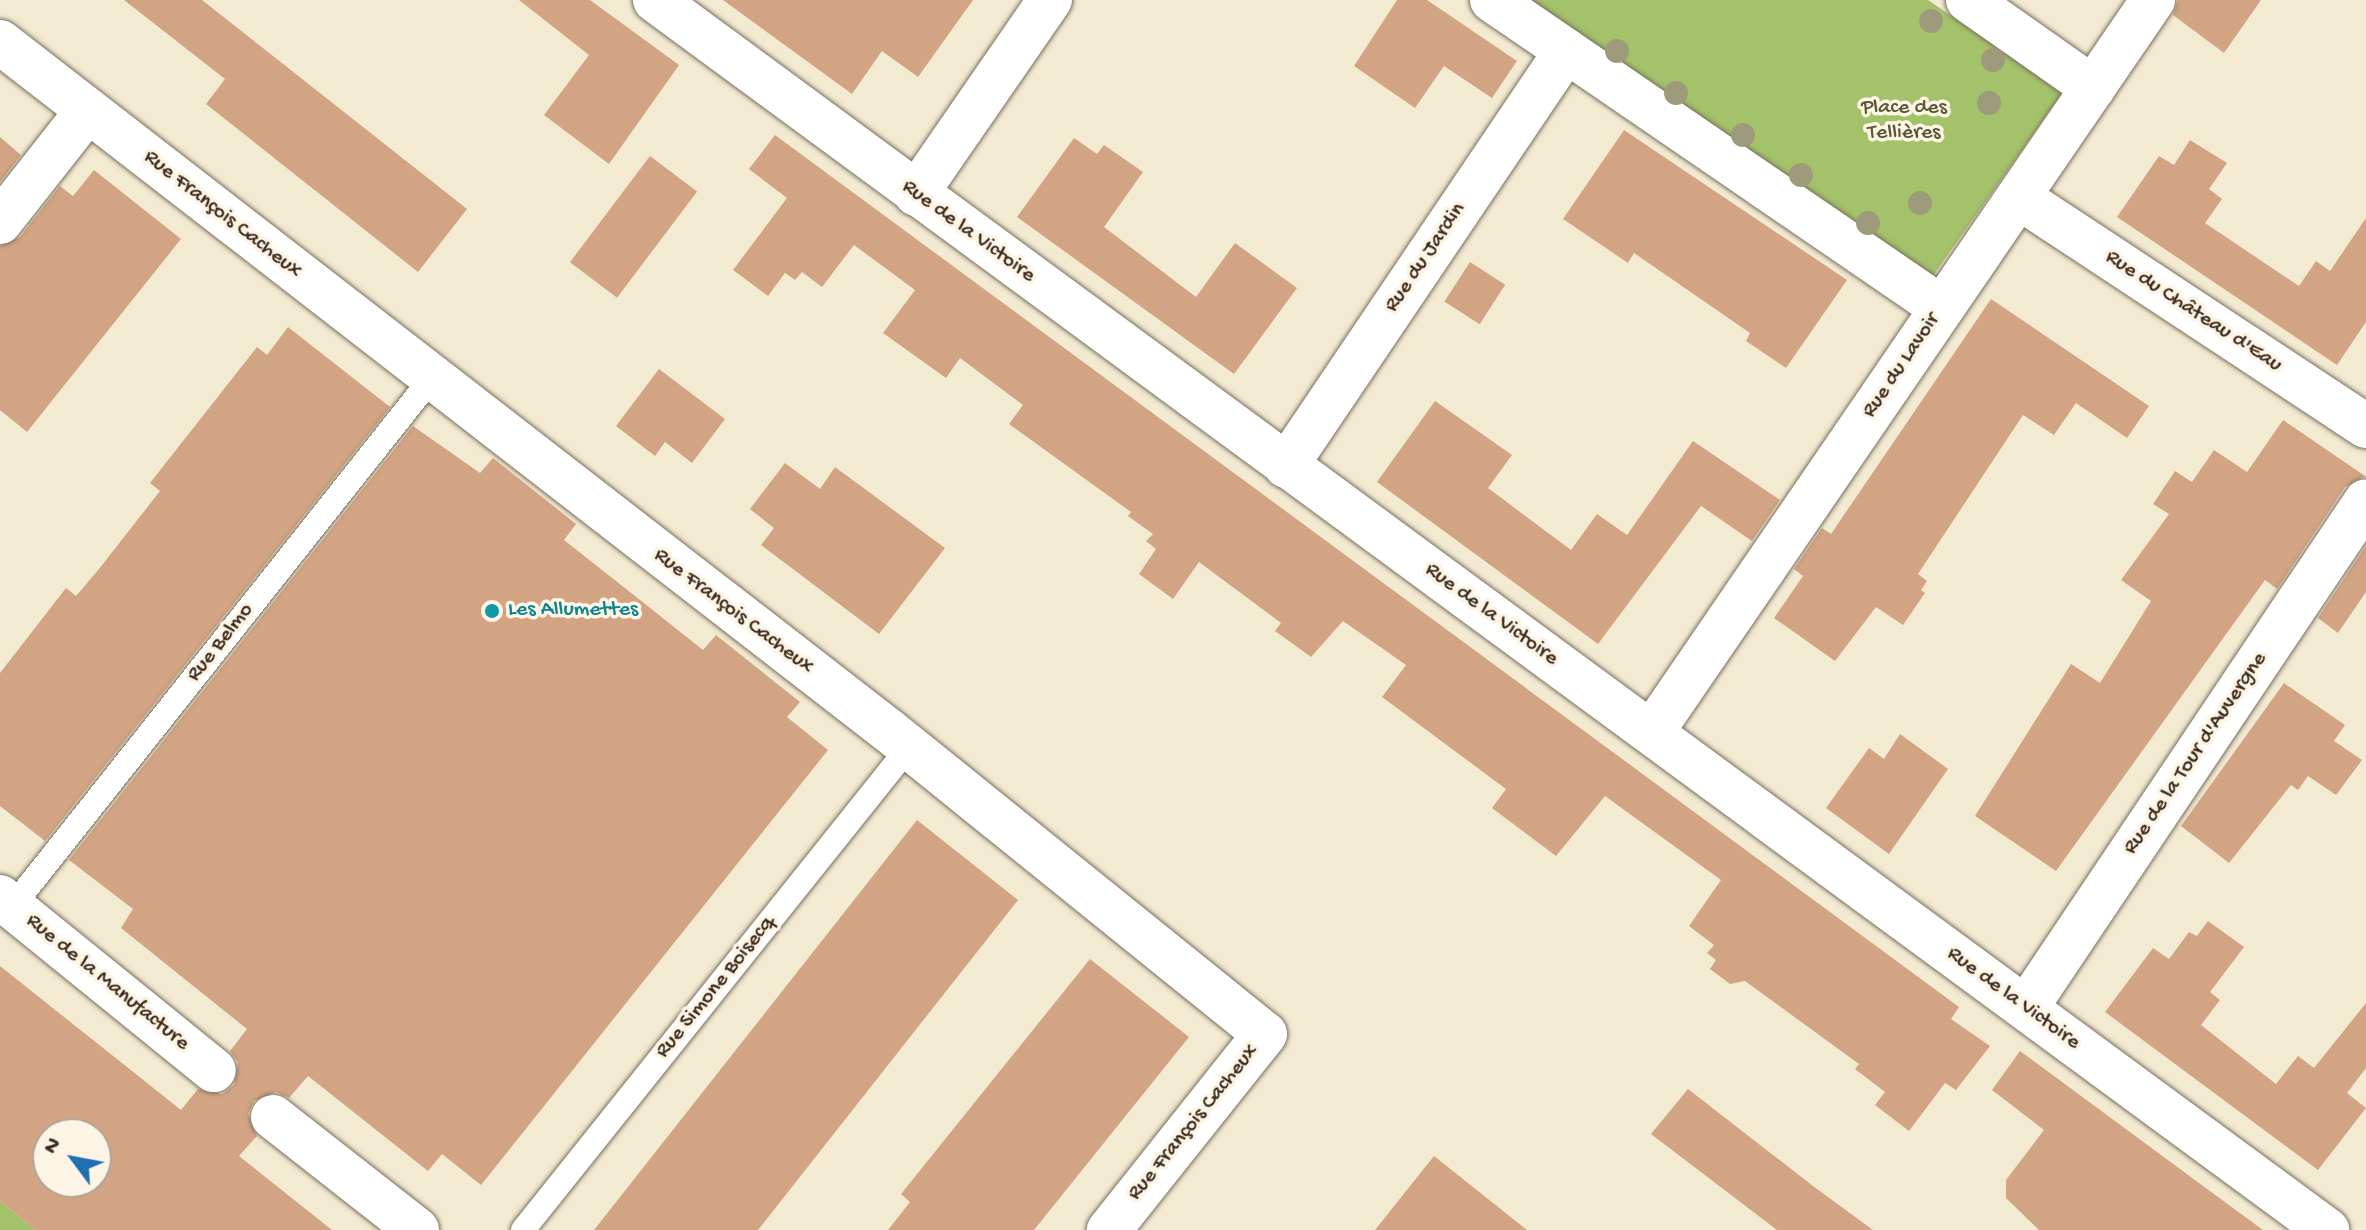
<!DOCTYPE html>
<html>
<head>
<meta charset="utf-8">
<style>
  body { margin:0 }
  #map { position:relative; width:2366px; height:1230px; overflow:hidden; background:#f2ebd2; font-family:"Gochi Hand",sans-serif }
  div>[style] { position:absolute }
  [style*='--x'] { left:calc(var(--x)*1px); top:calc(var(--y)*1px); width:calc(var(--w)*1px); rotate:calc(var(--a)*1deg) }
  .green>* { inset:0; background:#a4c26a }
  .building>* { inset:0; background:#d3a483; transform-origin:0 0 }
  .roads { filter:drop-shadow(0 0 2px #7b6e5d) drop-shadow(0 0 2px #7b6e5d) }
  .lane>* { height:24px; margin:-12px; padding:0 12px; transform-origin:12px; border-radius:12px; background:#fff }
  .street>* { height:44px; margin:-22px; padding:0 22px; transform-origin:22px; border-radius:22px; background:#fff }
  .trees>* { width:24px; height:24px; margin:-12px; border-radius:50%; background:#9e9a7c }
  .dots>* { width:22px; height:22px; translate:-50% -50%; box-sizing:border-box; border:4px solid #fcf5e5; border-radius:50% }
  span { translate:-50% -50%; white-space:nowrap; text-align:center; line-height:1.15; -webkit-text-stroke:7px #fcf5e5; paint-order:stroke }
  .park-label { font-size:22px; color:#5a5835 }
  .street-label { font-size:22px; color:#3b2a1e }
  .culture-label { font-size:22px; color:#0d838f }
  .left { translate:0 -50%; text-align:left }
  .north { position:absolute; left:32px; top:1118px; width:80px; height:80px; box-sizing:border-box; background:#fcf5e5; border:2px solid #afa495; border-radius:50%; rotate:302deg; font-size:22px; font-weight:700; line-height:32px; text-align:center; color:#3b2a1e }
  .north::after { content:''; display:block; margin:auto; width:28px; height:36px; background:#1f6fb2; clip-path:polygon(50% 0,100% 100%,50% 72%,0 100%) }
</style>
</head>
<body>
<div id="map">
  <div class="green">
    <i style="clip-path:polygon(1531px 0,1928px 0,2063px 92px,1932px 277px)"></i>
    <i style="clip-path:polygon(0 1201px,36px 1230px,0 1230px)"></i>
  </div>
  <div class="building">
    <i style="clip-path:polygon(124px 0,202px 0,467px 209px,418px 272px,206px 104px,225px 79px)"></i>
    <i style="clip-path:polygon(519px 0,590px 0,679px 65px,609px 164px,544px 115px,589px 55px)"></i>
    <i style="clip-path:polygon(723px 0,973px 0,918px 77px,882px 51px,852px 94px)"></i>
    <i style="clip-path:polygon(1397px 0,1427px 0,1517px 61px,1492px 98px,1444px 66px,1415px 108px,1354px 66px)"></i>
    <i style="clip-path:polygon(2178px 0,2261px 0,2224px 53px,2173px 15px)"></i>
    <i style="clip-path:polygon(1624px 130px,1847px 280px,1786px 368px,1746px 341px,1750px 333px,1634px 253px,1628px 263px,1563px 219px)"></i>
    <i style="clip-path:polygon(775px 135px,1959px 1007px,1951px 1019px,1990px 1046px,1956px 1090px,1945px 1083px,1909px 1131px,1875px 1105px,1885px 1092px,1855px 1069px,1859px 1064px,1745px 981px,1730px 984px,1710px 969px,1716px 960px,1707px 953px,1714px 945px,1689px 926px,1721px 880px,1605px 796px,1556px 856px,1492px 808px,1506px 789px,1382px 697px,1406px 665px,1343px 621px,1311px 657px,1275px 631px,1281px 623px,1199px 562px,1173px 599px,1139px 574px,1156px 549px,1146px 541px,1153px 534px,1128px 516px,1131px 512px,1009px 424px,1023px 405px,960px 358px,946px 378px,883px 333px,915px 290px,854px 245px,822px 287px,802px 272px,795px 280px,785px 273px,768px 296px,733px 270px,787px 198px,749px 169px)"></i>
    <i style="clip-path:polygon(0 137px,21px 155px,0 182px)"></i>
    <i style="clip-path:polygon(1074px 138px,1097px 154px,1104px 145px,1143px 172px,1104px 227px,1196px 297px,1235px 243px,1297px 288px,1234px 374px,1017px 217px)"></i>
    <i style="clip-path:polygon(2190px 140px,2227px 163px,2209px 189px,2222px 199px,2205px 223px,2299px 286px,2316px 261px,2330px 271px,2366px 218px,2366px 322px,2337px 365px,2117px 217px,2159px 156px,2174px 165px)"></i>
    <i style="left:650px;top:156px;width:59px;height:133px;rotate:37deg"></i>
    <i style="clip-path:polygon(94px 170px,181px 239px,27px 432px,0 410px,0 246px,20px 237px,60px 186px,73px 196px)"></i>
    <i style="left:1470px;top:262px;width:42px;height:47px;rotate:33deg"></i>
    <i style="clip-path:polygon(1991px 299px,2149px 406px,2127px 438px,2076px 403px,2054px 435px,2023px 415px,1918px 574px,1927px 581px,1921px 590px,1925px 593px,1903px 625px,1876px 607px,1835px 661px,1774px 618px,1803px 576px,1794px 569px,1822px 528px,1831px 534px)"></i>
    <i style="clip-path:polygon(288px 327px,390px 407px,45px 841px,0 806px,0 673px,66px 588px,76px 596px,99px 569px,160px 491px,150px 483px,257px 347px,267px 355px)"></i>
    <i style="clip-path:polygon(659px 369px,725px 419px,692px 463px,665px 442px,655px 456px,616px 426px)"></i>
    <i style="clip-path:polygon(1435px 401px,1512px 455px,1488px 488px,1571px 550px,1597px 514px,1627px 535px,1693px 441px,1780px 500px,1752px 541px,1701px 506px,1598px 644px,1377px 482px)"></i>
    <i style="clip-path:polygon(2283px 420px,2365px 476px,2345px 487px,2277px 589px,2265px 580px,2056px 871px,1975px 816px,2071px 664px,2100px 683px,2151px 601px,2121px 580px,2169px 514px,2153px 504px,2175px 471px,2192px 482px,2214px 450px,2247px 472px)"></i>
    <i style="clip-path:polygon(evenodd,413px 426px,480px 473px,493px 458px,576px 524px,564px 540px,635px 596px,703px 650px,716px 635px,800px 702px,787px 717px,828px 750px,481px 1185px,442px 1154px,428px 1171px,308px 1076px,289px 1098px,276px 1092px,254px 1101px,248px 1114px,257px 1136px,239px 1156px,332px 1230px,36px 1230px,0 1201px,0 966px,181px 1110px,198px 1089px,222px 1094px,234px 1085px,238px 1062px,230px 1051px,247px 1029px,121px 928px,133px 909px,69px 860px,413px 426px,48px 1134px,96px 1134px,96px 1182px,48px 1182px,48px 1134px)"></i>
    <i style="clip-path:polygon(785px 463px,820px 489px,835px 467px,945px 548px,879px 634px,761px 545px,774px 528px,750px 509px)"></i>
    <i style="clip-path:polygon(2366px 546px,2366px 592px,2338px 633px,2318px 618px)"></i>
    <i style="clip-path:polygon(2284px 683px,2345px 725px,2334px 741px,2362px 760px,2336px 795px,2308px 776px,2298px 790px,2291px 785px,2229px 863px,2181px 826px)"></i>
    <i style="clip-path:polygon(1900px 734px,1948px 769px,1889px 854px,1826px 808px,1869px 748px,1884px 759px)"></i>
    <i style="clip-path:polygon(917px 820px,1018px 900px,758px 1230px,594px 1230px)"></i>
    <i style="clip-path:polygon(2208px 921px,2244px 947px,2210px 992px,2220px 1000px,2201px 1025px,2276px 1084px,2298px 1056px,2314px 1068px,2366px 1003px,2366px 1068px,2347px 1093px,2366px 1108px,2318px 1170px,2105px 1012px,2153px 948px,2169px 959px,2189px 932px,2197px 936px)"></i>
    <i style="clip-path:polygon(1090px 959px,1189px 1037px,1034px 1230px,888px 1230px,910px 1202px,901px 1194px)"></i>
    <i style="clip-path:polygon(2020px 1051px,2199px 1183px,2263px 1230px,2039px 1230px,2006px 1198px,2006px 1180px,2044px 1130px,1992px 1090px)"></i>
    <i style="clip-path:polygon(1688px 1089px,1813px 1186px,1873px 1230px,1777px 1230px,1651px 1134px)"></i>
    <i style="clip-path:polygon(1434px 1156px,1527px 1230px,1375px 1230px)"></i>
  </div>
  <div class="roads">
    <div class="lane">
      <i style="--x:12;--y:907;--w:674;--a:-51.57"></i>
      <i style="--x:523;--y:1230;--w:618;--a:-51.37"></i>
    </div>
    <div class="street">
      <i style="--x:655;--y:0;--w:2076;--a:36.34"></i>
      <i style="--x:1492;--y:0;--w:545;--a:34.39"></i>
      <i style="--x:1968;--y:0;--w:153;--a:35.1"></i>
      <i style="--x:0;--y:42;--w:1123;--a:37.77"></i>
      <i style="--x:888;--y:730;--w:484;--a:38.9"></i>
      <i style="--x:1265;--y:1034;--w:251;--a:128.5"></i>
      <i style="--x:916;--y:194;--w:236;--a:-55.4"></i>
      <i style="--x:2020;--y:198;--w:414;--a:33.4"></i>
      <i style="--x:0;--y:222;--w:142;--a:-51.8"></i>
      <i style="--x:1286;--y:466;--w:501;--a:-55.99"></i>
      <i style="--x:1652;--y:732;--w:887;--a:-55.61"></i>
      <i style="--x:0;--y:897;--w:275;--a:39"></i>
      <i style="--x:2026;--y:1008;--w:610;--a:-56.15"></i>
      <i style="--x:273;--y:1117;--w:183;--a:38.1"></i>
    </div>
  </div>
  <div class="trees">
    <i style="left:1931px;top:21px"></i>
    <i style="left:1617px;top:51px"></i>
    <i style="left:1993px;top:60px"></i>
    <i style="left:1676px;top:93px"></i>
    <i style="left:1989px;top:103px"></i>
    <i style="left:1743px;top:135px"></i>
    <i style="left:1801px;top:175px"></i>
    <i style="left:1920px;top:203px"></i>
    <i style="left:1868px;top:223px"></i>
  </div>
  <div class="dots">
    <i style="left:492px;top:611px;background:#0f9aa8"></i>
  </div>
  <div class="park-label">
    <span style="left:1904px;top:121px">Place des<br>Tellières</span>
  </div>
  <div class="street-label">
    <span style="left:222px;top:215px;rotate:38deg">Rue François Cacheux</span>
    <span style="left:968px;top:232px;rotate:36deg">Rue de la Victoire</span>
    <span style="left:1426px;top:258px;rotate:-56deg">Rue du Jardin</span>
    <span style="left:2193px;top:312px;rotate:33deg">Rue du Château d'Eau</span>
    <span style="left:1902px;top:366px;rotate:-56deg">Rue du Lavoir</span>
    <span style="left:733px;top:612px;rotate:37deg">Rue François Cacheux</span>
    <span style="left:1491px;top:615px;rotate:36deg">Rue de la Victoire</span>
    <span style="left:221px;top:643px;rotate:-52deg">Rue Belmo</span>
    <span style="left:2196px;top:754px;rotate:-56deg">Rue de la Tour d'Auvergne</span>
    <span style="left:107px;top:983px;rotate:39deg">Rue de la Manufacture</span>
    <span style="left:716px;top:988px;rotate:-51deg">Rue Simone Boisecq</span>
    <span style="left:2013px;top:999px;rotate:36deg">Rue de la Victoire</span>
    <span style="left:1194px;top:1123px;rotate:-51deg">Rue François Cacheux</span>
  </div>
  <div class="culture-label">
    <span class="left" style="left:508px;top:611px">Les Allumettes</span>
  </div>
  <div class="north">N</div>
</div>
</body>
</html>
